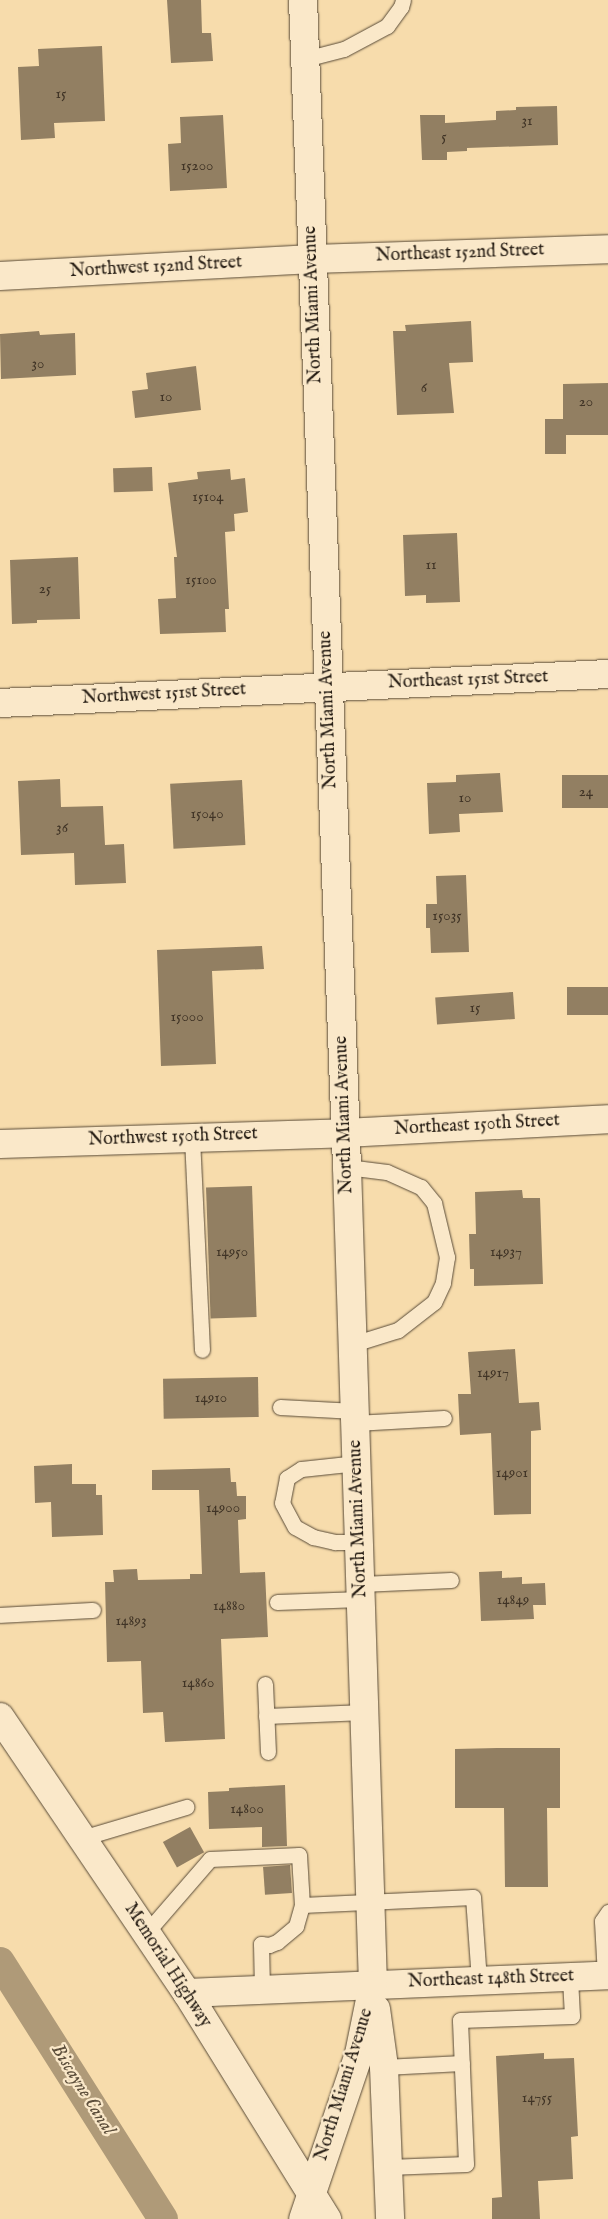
<!DOCTYPE html>
<html>
<head>
<meta charset="utf-8">
<style>
  body { margin:0 }
  #map { position:relative; width:608px; height:2219px; overflow:hidden; background:#f7dcac; font-family:"IM FELL English",serif }
  div>[style] { position:absolute }
  [style*='--x'] { left:calc(var(--x)*1px); top:calc(var(--y)*1px); width:calc(var(--w)*1px); rotate:calc(var(--a)*1deg) }
  .canal>* { height:30px; margin:-15px; padding:0 15px; transform-origin:15px; border-radius:15px; background:#af9a78 }
  .building>* { inset:0; background:#927f62; transform-origin:0 0 }
  .roads { filter:drop-shadow(0 0 1px #594b38) drop-shadow(0 0 1px #594b38) }
  .lane>* { height:15px; margin:-7.5px; padding:0 7.5px; transform-origin:7.5px; border-radius:7.5px; background:#fae8c9 }
  .street>* { height:28px; margin:-14px; padding:0 14px; transform-origin:14px; border-radius:14px; background:#fae8c9 }
  .secondary>* { height:28px; margin:-14px; padding:0 14px; transform-origin:14px; border-radius:14px; background:#fae8c9 }
  span { translate:-50% -50%; white-space:nowrap; text-align:center; line-height:1.15; -webkit-text-stroke:4.5px #fae8c9; paint-order:stroke }
  .number-label { font-size:15px; color:#403426 }
  .number-label span { -webkit-text-stroke-width:0 }
  .street-label { font-size:18px; color:#241b12 }
  .water-label { font-size:19px; color:#5c4e3b; font-style:italic }
</style>
</head>
<body>
<div id="map">
  <div class="canal">
    <i style="--x:0;--y:1962;--w:304;--a:57.6"></i>
  </div>
  <div class="building">
    <i style="clip-path:polygon(167px 0,201px 0,202px 33px,211px 33px,213px 61px,171px 63px)"></i>
    <i style="clip-path:polygon(102px 46px,105px 121px,54px 123px,55px 138px,21px 140px,18px 67px,39px 66px,38px 49px)"></i>
    <i style="clip-path:polygon(557px 106px,558px 145px,467px 148px,467px 151px,447px 152px,447px 160px,422px 160px,420px 115px,445px 115px,445px 123px,496px 120px,496px 111px,516px 110px,516px 107px)"></i>
    <i style="clip-path:polygon(223px 115px,227px 188px,170px 191px,168px 144px,181px 143px,180px 117px)"></i>
    <i style="clip-path:polygon(471px 321px,473px 362px,449px 363px,454px 413px,397px 415px,393px 331px,406px 331px,405px 325px)"></i>
    <i style="clip-path:polygon(39px 331px,40px 335px,75px 333px,76px 375px,1px 379px,0 334px)"></i>
    <i style="clip-path:polygon(196px 366px,201px 410px,135px 418px,132px 391px,148px 389px,146px 373px)"></i>
    <i style="clip-path:polygon(608px 383px,608px 435px,566px 435px,566px 454px,545px 454px,545px 419px,563px 419px,563px 384px)"></i>
    <i style="left:152px;top:467px;width:24px;height:39px;rotate:88deg"></i>
    <i style="clip-path:polygon(230px 469px,231px 480px,245px 478px,248px 512px,234px 514px,235px 531px,225px 532px,229px 609px,225px 609px,226px 632px,160px 634px,158px 599px,176px 598px,174px 557px,177px 557px,168px 483px,198px 479px,197px 472px)"></i>
    <i style="clip-path:polygon(457px 533px,460px 602px,426px 603px,426px 595px,405px 596px,403px 535px)"></i>
    <i style="clip-path:polygon(78px 557px,80px 619px,37px 620px,37px 623px,12px 624px,10px 560px)"></i>
    <i style="clip-path:polygon(500px 773px,503px 812px,459px 814px,460px 832px,429px 834px,427px 783px,456px 782px,456px 775px)"></i>
    <i style="left:608px;top:775px;width:33px;height:46px;rotate:90deg"></i>
    <i style="clip-path:polygon(60px 779px,61px 807px,103px 806px,105px 845px,124px 844px,126px 883px,75px 885px,74px 853px,21px 855px,18px 781px)"></i>
    <i style="left:242px;top:780px;width:65px;height:72px;rotate:87deg"></i>
    <i style="clip-path:polygon(466px 875px,469px 952px,431px 953px,430px 928px,426px 928px,426px 904px,437px 904px,436px 876px)"></i>
    <i style="clip-path:polygon(262px 946px,264px 969px,212px 971px,216px 1064px,161px 1066px,157px 950px)"></i>
    <i style="left:608px;top:987px;width:28px;height:41px;rotate:90deg"></i>
    <i style="left:513px;top:992px;width:27px;height:78px;rotate:86deg"></i>
    <i style="left:252px;top:1186px;width:131px;height:46px;rotate:88deg"></i>
    <i style="clip-path:polygon(522px 1190px,523px 1198px,540px 1198px,543px 1284px,474px 1286px,474px 1269px,470px 1269px,469px 1234px,476px 1234px,475px 1192px)"></i>
    <i style="clip-path:polygon(515px 1349px,519px 1403px,539px 1402px,541px 1430px,531px 1431px,531px 1514px,494px 1515px,491px 1433px,460px 1435px,458px 1394px,471px 1394px,468px 1352px)"></i>
    <i style="left:258px;top:1377px;width:40px;height:95px;rotate:89deg"></i>
    <i style="clip-path:polygon(72px 1464px,72px 1484px,96px 1484px,96px 1495px,102px 1495px,103px 1535px,52px 1537px,51px 1502px,35px 1503px,34px 1466px)"></i>
    <i style="clip-path:polygon(230px 1468px,231px 1482px,236px 1482px,237px 1496px,246px 1496px,246px 1519px,238px 1520px,240px 1573px,265px 1572px,268px 1637px,221px 1639px,225px 1739px,165px 1742px,163px 1712px,143px 1713px,141px 1661px,107px 1662px,105px 1582px,114px 1582px,113px 1570px,137px 1569px,138px 1580px,190px 1579px,190px 1574px,202px 1574px,199px 1490px,152px 1490px,152px 1470px)"></i>
    <i style="clip-path:polygon(502px 1571px,502px 1578px,522px 1577px,522px 1584px,545px 1583px,546px 1605px,533px 1605px,534px 1619px,481px 1621px,479px 1572px)"></i>
    <i style="clip-path:polygon(497px 1748px,560px 1748px,560px 1808px,547px 1808px,548px 1887px,505px 1887px,504px 1808px,455px 1808px,455px 1749px)"></i>
    <i style="clip-path:polygon(285px 1785px,287px 1846px,262px 1847px,262px 1827px,209px 1829px,208px 1792px,229px 1791px,229px 1788px)"></i>
    <i style="left:190px;top:1827px;width:29px;height:31px;rotate:61deg"></i>
    <i style="left:290px;top:1865px;width:28px;height:27px;rotate:86deg"></i>
    <i style="clip-path:polygon(544px 2053px,544px 2059px,574px 2058px,578px 2136px,571px 2137px,573px 2179px,538px 2181px,540px 2219px,492px 2219px,492px 2198px,502px 2197px,496px 2056px)"></i>
  </div>
  <div class="roads">
    <div class="lane">
      <i style="--x:305;--y:59;--w:40;--a:-14.4"></i>
      <i style="--x:344;--y:49;--w:49;--a:-28.1"></i>
      <i style="--x:387;--y:26;--w:24;--a:-54"></i>
      <i style="--x:401;--y:7;--w:7;--a:-74"></i>
      <i style="--x:192;--y:1138;--w:212;--a:87.3"></i>
      <i style="--x:347;--y:1167;--w:40;--a:7.1"></i>
      <i style="--x:387;--y:1172;--w:37;--a:24"></i>
      <i style="--x:421;--y:1187;--w:21;--a:51"></i>
      <i style="--x:434;--y:1203;--w:56;--a:76.5"></i>
      <i style="--x:447;--y:1257;--w:26;--a:99"></i>
      <i style="--x:443;--y:1283;--w:21;--a:115"></i>
      <i style="--x:434;--y:1302;--w:46;--a:142.1"></i>
      <i style="--x:398;--y:1330;--w:47;--a:162.7"></i>
      <i style="--x:280;--y:1407;--w:75;--a:3.1"></i>
      <i style="--x:355;--y:1423;--w:89;--a:-3.2"></i>
      <i style="--x:357;--y:1463;--w:56;--a:173.9"></i>
      <i style="--x:301;--y:1469;--w:17;--a:147"></i>
      <i style="--x:287;--y:1478;--w:25;--a:101"></i>
      <i style="--x:282;--y:1503;--w:27;--a:62"></i>
      <i style="--x:295;--y:1527;--w:21;--a:29"></i>
      <i style="--x:313;--y:1537;--w:23;--a:13"></i>
      <i style="--x:335;--y:1542;--w:24;--a:0"></i>
      <i style="--x:361;--y:1584;--w:90;--a:-2.5"></i>
      <i style="--x:277;--y:1602;--w:84;--a:-2"></i>
      <i style="--x:0;--y:1615;--w:93;--a:-3.1"></i>
      <i style="--x:265;--y:1684;--w:68;--a:87.5"></i>
      <i style="--x:266;--y:1716;--w:99;--a:-2.3"></i>
      <i style="--x:82;--y:1838;--w:109;--a:-16.6"></i>
      <i style="--x:146;--y:1933;--w:98;--a:-49.1"></i>
      <i style="--x:210;--y:1859;--w:89;--a:-2.6"></i>
      <i style="--x:299;--y:1855;--w:50;--a:86.6"></i>
      <i style="--x:302;--y:1905;--w:171;--a:-2.7"></i>
      <i style="--x:473;--y:1897;--w:84;--a:85.9"></i>
      <i style="--x:605;--y:1975;--w:54;--a:-93.2"></i>
      <i style="--x:602;--y:1921;--w:11;--a:-56"></i>
      <i style="--x:262;--y:1990;--w:46;--a:-91.2"></i>
      <i style="--x:261;--y:1944;--w:8;--a:7"></i>
      <i style="--x:269;--y:1945;--w:9;--a:-21"></i>
      <i style="--x:277;--y:1942;--w:25;--a:-40"></i>
      <i style="--x:296;--y:1926;--w:22;--a:-74"></i>
      <i style="--x:384;--y:2067;--w:78;--a:-2.9"></i>
      <i style="--x:388;--y:2167;--w:78;--a:-2.2"></i>
      <i style="--x:466;--y:2164;--w:144;--a:-92.4"></i>
      <i style="--x:460;--y:2020;--w:112;--a:-2"></i>
      <i style="--x:572;--y:2016;--w:39;--a:-93"></i>
    </div>
    <div class="street">
      <i style="--x:0;--y:276;--w:313;--a:-3.1"></i>
      <i style="--x:313;--y:259;--w:295;--a:-1.9"></i>
      <i style="--x:0;--y:703;--w:609;--a:-2.73"></i>
      <i style="--x:0;--y:1144;--w:345;--a:-1.8"></i>
      <i style="--x:345;--y:1133;--w:263;--a:-3"></i>
      <i style="--x:187;--y:1993;--w:421;--a:-2.4"></i>
    </div>
    <div class="secondary">
      <i style="--x:303;--y:0;--w:1168;--a:87.84"></i>
      <i style="--x:347;--y:1167;--w:818;--a:88.18"></i>
      <i style="--x:373;--y:1985;--w:70;--a:101.5"></i>
      <i style="--x:359;--y:2054;--w:174;--a:108.7"></i>
      <i style="--x:0;--y:1717;--w:333;--a:55.9"></i>
      <i style="--x:187;--y:1993;--w:266;--a:58.2"></i>
      <i style="--x:376;--y:2009;--w:59;--a:82.1"></i>
      <i style="--x:384;--y:2067;--w:152;--a:87.7"></i>
    </div>
  </div>
  <div class="number-label">
    <span style="left:61px;top:94px">15</span>
    <span style="left:527px;top:121px">31</span>
    <span style="left:444px;top:137px">5</span>
    <span style="left:197px;top:166px">15200</span>
    <span style="left:38px;top:364px">30</span>
    <span style="left:424px;top:388px">6</span>
    <span style="left:166px;top:397px">10</span>
    <span style="left:586px;top:402px">20</span>
    <span style="left:208px;top:497px">15104</span>
    <span style="left:431px;top:565px">11</span>
    <span style="left:201px;top:580px">15100</span>
    <span style="left:45px;top:589px">25</span>
    <span style="left:586px;top:792px">24</span>
    <span style="left:465px;top:798px">10</span>
    <span style="left:207px;top:814px">15040</span>
    <span style="left:62px;top:828px">36</span>
    <span style="left:447px;top:916px">15035</span>
    <span style="left:475px;top:1008px">15</span>
    <span style="left:187px;top:1017px">15000</span>
    <span style="left:232px;top:1252px">14950</span>
    <span style="left:506px;top:1252px">14937</span>
    <span style="left:493px;top:1373px">14917</span>
    <span style="left:211px;top:1398px">14910</span>
    <span style="left:512px;top:1473px">14901</span>
    <span style="left:223px;top:1508px">14900</span>
    <span style="left:513px;top:1600px">14849</span>
    <span style="left:229px;top:1606px">14880</span>
    <span style="left:131px;top:1621px">14893</span>
    <span style="left:198px;top:1683px">14860</span>
    <span style="left:247px;top:1809px">14800</span>
    <span style="left:537px;top:2098px">14755</span>
  </div>
  <div class="street-label">
    <span style="left:460px;top:254px;rotate:-2deg">Northeast 152nd Street</span>
    <span style="left:156px;top:268px;rotate:-3deg">Northwest 152nd Street</span>
    <span style="left:314px;top:305px;rotate:-92deg">North Miami Avenue</span>
    <span style="left:468px;top:681px;rotate:-2deg">Northeast 151st Street</span>
    <span style="left:164px;top:695px;rotate:-3deg">Northwest 151st Street</span>
    <span style="left:329px;top:710px;rotate:-92deg">North Miami Avenue</span>
    <span style="left:345px;top:1115px;rotate:-92deg">North Miami Avenue</span>
    <span style="left:477px;top:1126px;rotate:-3deg">Northeast 150th Street</span>
    <span style="left:173px;top:1138px;rotate:-2deg">Northwest 150th Street</span>
    <span style="left:359px;top:1519px;rotate:-92deg">North Miami Avenue</span>
    <span style="left:167px;top:1966px;rotate:57deg">Memorial Highway</span>
    <span style="left:491px;top:1980px;rotate:-2deg">Northeast 148th Street</span>
    <span style="left:345px;top:2085px;rotate:-73deg">North Miami Avenue</span>
  </div>
  <div class="water-label">
    <span style="left:82px;top:2090px;rotate:58deg">Biscayne Canal</span>
  </div>
</div>
</body>
</html>
